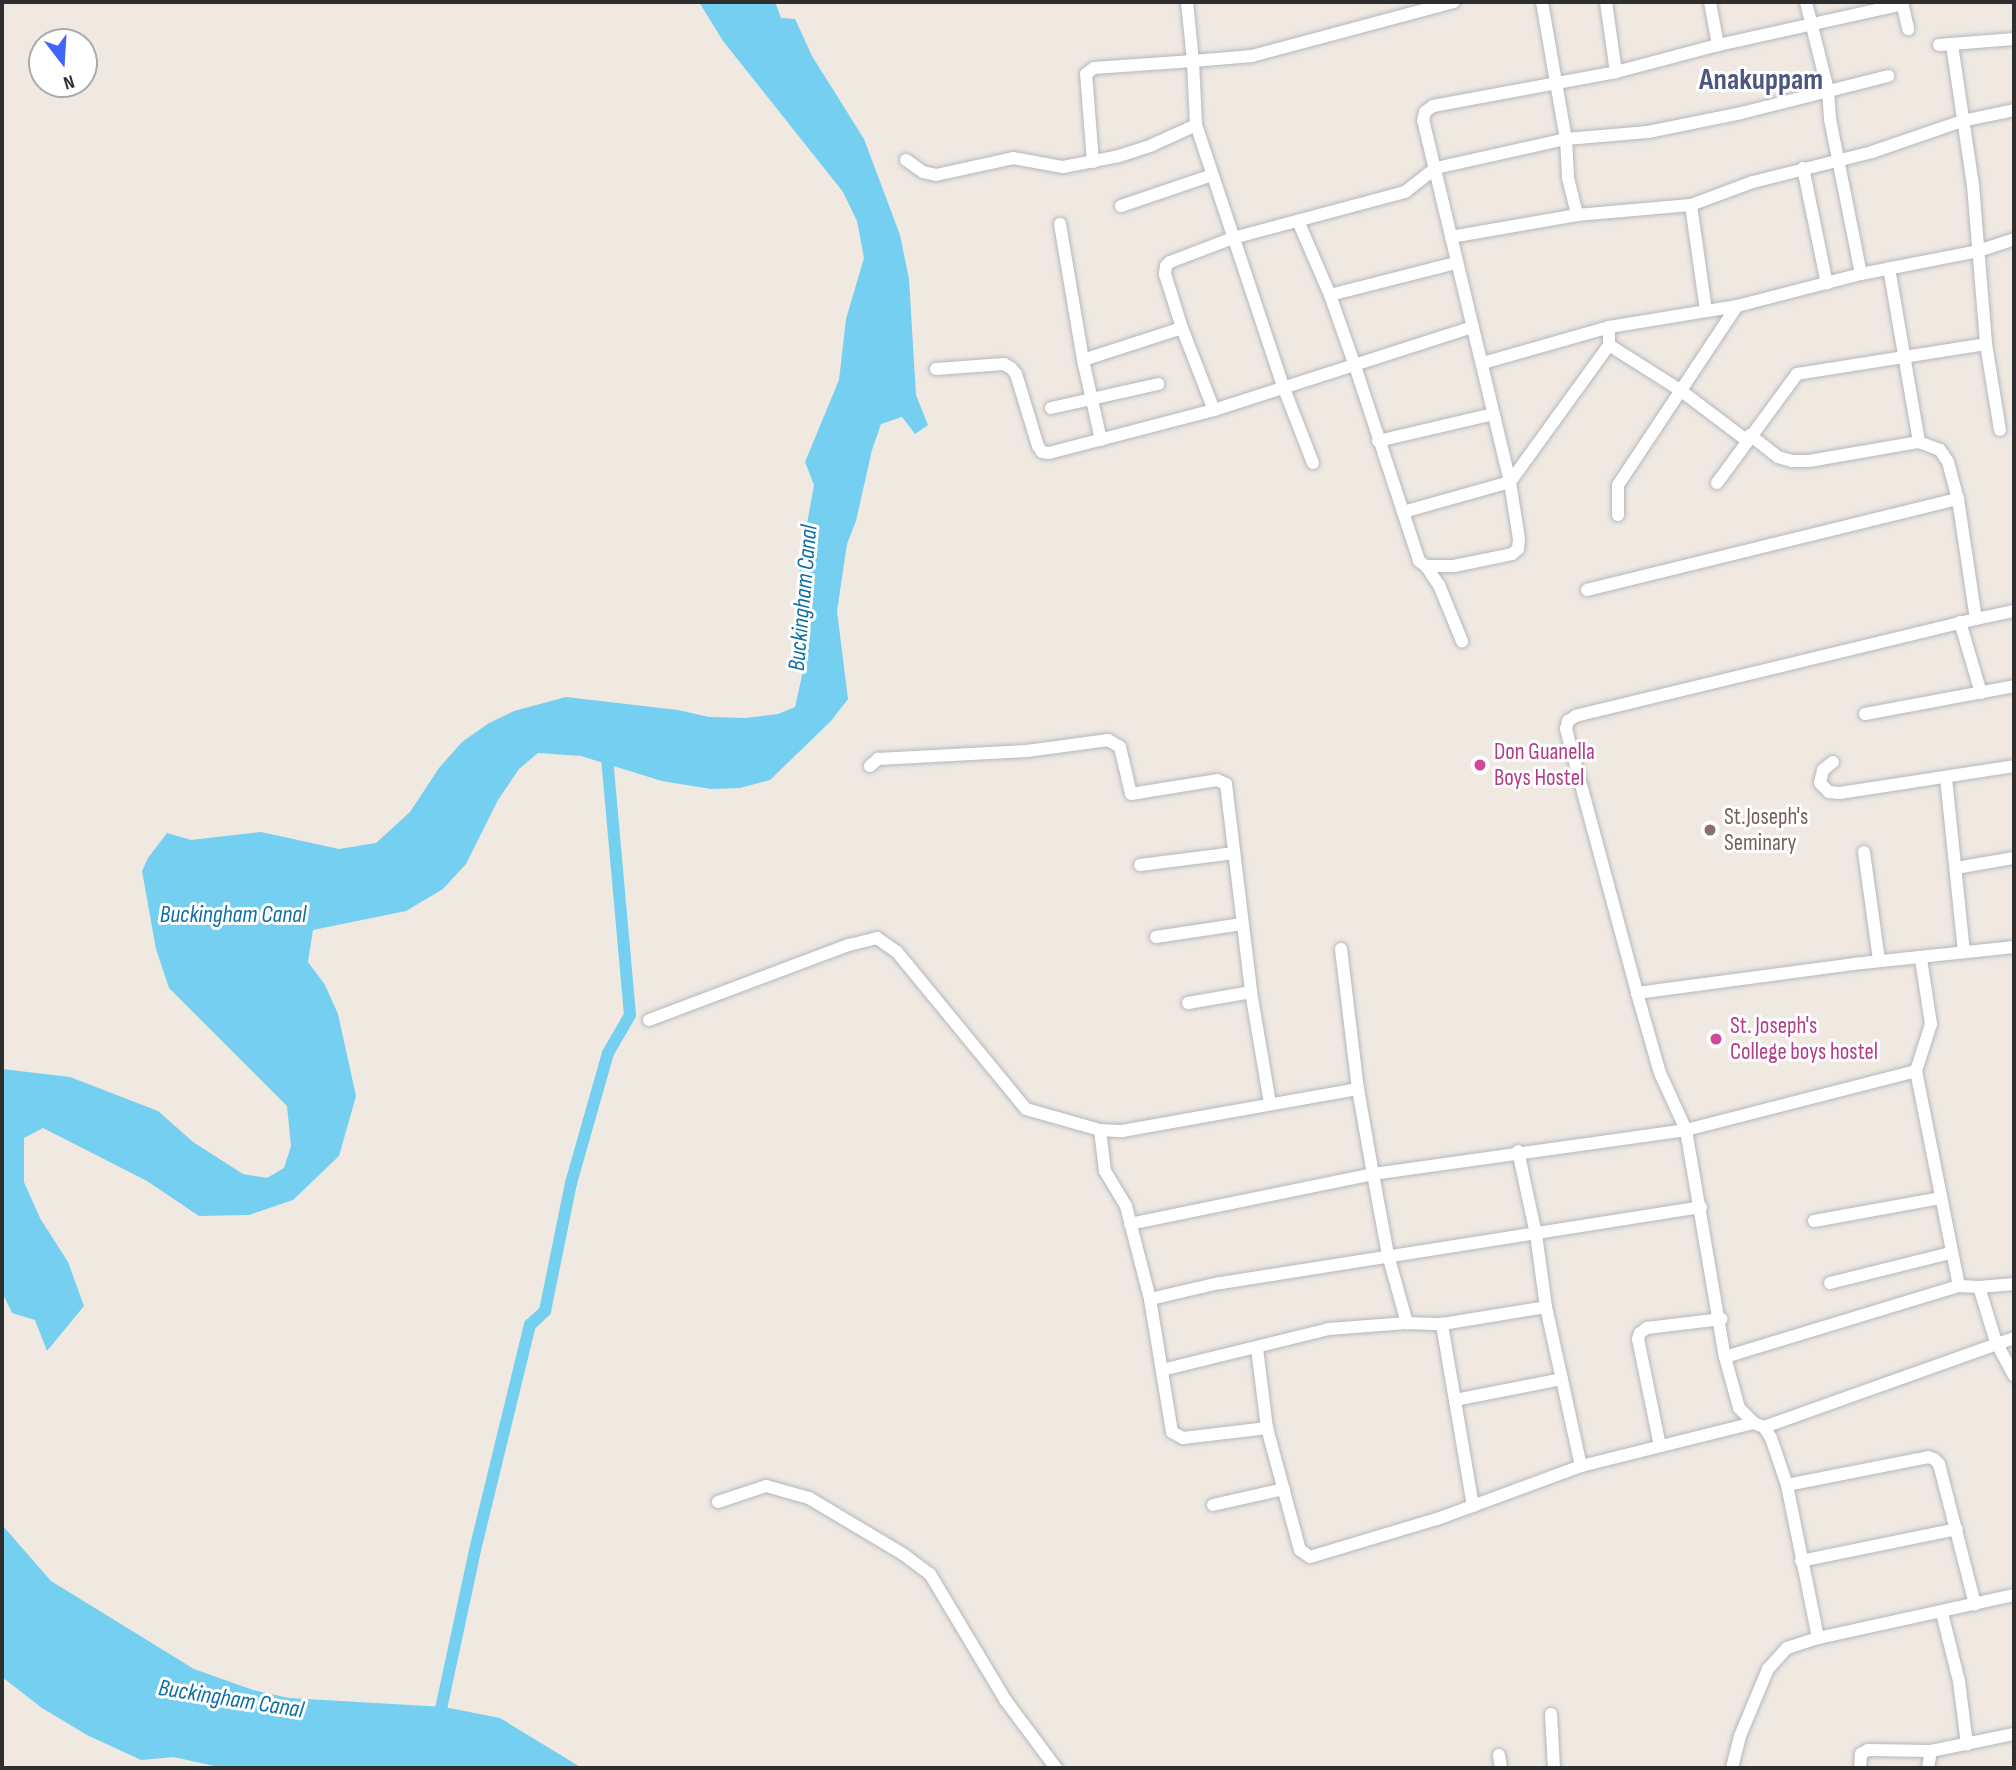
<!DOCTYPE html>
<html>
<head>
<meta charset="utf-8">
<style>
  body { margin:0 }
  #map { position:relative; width:2016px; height:1770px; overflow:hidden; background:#efe9e1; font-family:"Sofia Sans Condensed",sans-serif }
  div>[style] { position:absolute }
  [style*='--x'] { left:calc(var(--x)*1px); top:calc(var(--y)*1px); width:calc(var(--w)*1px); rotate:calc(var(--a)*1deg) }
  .water>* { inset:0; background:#75cff0 }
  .canal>* { height:12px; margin:-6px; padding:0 6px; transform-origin:6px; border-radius:6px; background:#75cff0 }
  .roads { filter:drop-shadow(0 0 2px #b4b7c1) drop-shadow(0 0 2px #b4b7c1) }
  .minor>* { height:12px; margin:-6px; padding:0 6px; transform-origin:6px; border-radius:6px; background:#fff }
  .dots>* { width:19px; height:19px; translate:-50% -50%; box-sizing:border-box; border:4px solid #fff; border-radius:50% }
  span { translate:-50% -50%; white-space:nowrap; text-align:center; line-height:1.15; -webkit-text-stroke:6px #fff; paint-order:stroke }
  .hotel-label { font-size:23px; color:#b23c85 }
  .left { translate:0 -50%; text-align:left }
  .education-label { font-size:23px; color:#785e54 }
  .water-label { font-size:24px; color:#0d6fa3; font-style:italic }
  .district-label { font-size:30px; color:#4d5680; font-weight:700 }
  .frame { position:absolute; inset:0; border:4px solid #2e2e2e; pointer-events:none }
  .north { position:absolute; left:28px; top:28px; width:70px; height:70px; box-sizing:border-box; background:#fff; border:2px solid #ababab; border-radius:50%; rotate:163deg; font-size:19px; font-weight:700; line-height:28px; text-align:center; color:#2e2e2e }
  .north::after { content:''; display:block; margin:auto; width:24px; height:32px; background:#4264fb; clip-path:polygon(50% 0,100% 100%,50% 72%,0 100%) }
</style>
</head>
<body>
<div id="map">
  <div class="water">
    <i style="clip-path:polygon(699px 2px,775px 2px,781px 18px,795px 19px,812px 56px,864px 139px,900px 235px,909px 279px,916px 395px,928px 425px,915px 434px,902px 417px,881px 424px,872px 450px,856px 521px,847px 544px,837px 611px,848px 699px,831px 721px,770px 780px,740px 788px,711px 789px,662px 781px,581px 756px,538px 753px,519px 769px,498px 800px,466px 864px,443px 889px,406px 911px,313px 930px,308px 962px,325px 985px,338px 1014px,356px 1096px,339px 1156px,293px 1200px,249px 1215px,199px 1216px,147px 1181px,43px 1128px,24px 1138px,24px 1182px,40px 1218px,68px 1262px,84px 1306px,47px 1351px,35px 1320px,12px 1313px,2px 1292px,2px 1069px,70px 1077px,158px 1111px,193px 1142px,243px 1174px,267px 1178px,284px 1168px,291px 1146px,287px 1106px,169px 988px,156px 949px,142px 871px,148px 858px,167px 833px,191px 840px,261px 832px,339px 849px,376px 843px,410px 812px,439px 768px,462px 742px,489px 723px,514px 711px,566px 697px,678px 710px,709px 717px,746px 718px,778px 714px,795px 707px,806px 658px,800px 624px,799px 593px,800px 563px,814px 485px,805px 462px,839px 380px,846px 319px,864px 258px,857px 221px,843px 192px,723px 41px)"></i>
    <i style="clip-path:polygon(2px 1525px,51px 1581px,194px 1669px,253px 1690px,289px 1698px,444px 1707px,500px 1718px,582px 1768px,224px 1768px,173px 1757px,141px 1760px,87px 1735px,42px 1708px,2px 1677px)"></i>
  </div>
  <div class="canal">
    <i style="--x:438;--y:1723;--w:181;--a:-77.9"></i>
    <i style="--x:476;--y:1546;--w:228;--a:-76.3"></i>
    <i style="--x:530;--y:1325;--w:21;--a:-43"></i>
    <i style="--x:545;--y:1311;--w:131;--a:-78.5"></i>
    <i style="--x:571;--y:1183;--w:135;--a:-74.1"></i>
    <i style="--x:608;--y:1053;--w:44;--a:-59.9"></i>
    <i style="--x:630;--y:1015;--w:269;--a:-95.1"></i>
  </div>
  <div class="roads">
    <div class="minor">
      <i style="--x:1542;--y:2;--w:139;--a:80.1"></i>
      <i style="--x:1566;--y:139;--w:39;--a:87"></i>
      <i style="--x:1568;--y:178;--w:38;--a:76"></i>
      <i style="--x:1606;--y:2;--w:71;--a:81.9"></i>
      <i style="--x:1710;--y:2;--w:44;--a:79.5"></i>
      <i style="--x:1806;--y:2;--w:91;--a:76"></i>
      <i style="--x:1828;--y:90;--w:29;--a:86"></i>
      <i style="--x:1830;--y:119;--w:158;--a:78.7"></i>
      <i style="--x:1902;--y:2;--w:28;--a:77"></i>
      <i style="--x:1939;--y:45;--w:75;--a:-4.6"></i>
      <i style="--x:1952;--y:45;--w:142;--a:81.5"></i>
      <i style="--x:1973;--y:185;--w:160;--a:85.3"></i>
      <i style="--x:1986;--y:344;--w:87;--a:80.8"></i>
      <i style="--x:906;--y:160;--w:21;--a:35"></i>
      <i style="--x:923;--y:172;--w:13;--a:13"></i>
      <i style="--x:936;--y:175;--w:79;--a:-12.4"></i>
      <i style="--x:1013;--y:158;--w:51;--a:10.2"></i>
      <i style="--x:1063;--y:167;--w:57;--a:-11.1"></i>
      <i style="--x:1119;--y:156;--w:35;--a:-18"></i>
      <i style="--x:1152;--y:145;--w:48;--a:-24.4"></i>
      <i style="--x:1093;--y:162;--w:88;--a:-94.5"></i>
      <i style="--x:1086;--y:74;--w:10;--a:-37"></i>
      <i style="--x:1094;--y:68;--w:99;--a:-4"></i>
      <i style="--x:1193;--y:61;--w:59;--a:-95.8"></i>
      <i style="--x:1803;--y:168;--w:118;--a:78.3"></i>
      <i style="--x:1691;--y:205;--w:106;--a:81.9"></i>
      <i style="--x:1121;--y:206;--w:96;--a:-18.8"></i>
      <i style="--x:1298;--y:221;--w:81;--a:66.6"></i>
      <i style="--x:1330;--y:295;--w:75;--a:70.6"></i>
      <i style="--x:1355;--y:366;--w:205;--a:71.8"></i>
      <i style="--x:1419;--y:561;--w:9;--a:36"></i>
      <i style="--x:1426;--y:566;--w:28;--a:0"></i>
      <i style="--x:1454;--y:566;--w:59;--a:-11.7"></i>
      <i style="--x:1512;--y:554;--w:8;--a:-40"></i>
      <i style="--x:1518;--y:549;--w:10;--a:-84"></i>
      <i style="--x:1519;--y:539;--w:58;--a:-99"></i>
      <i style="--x:1510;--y:482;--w:371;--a:-103.5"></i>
      <i style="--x:1423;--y:121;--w:9;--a:-77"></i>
      <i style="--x:1425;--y:112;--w:10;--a:-37"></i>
      <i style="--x:1433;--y:106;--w:186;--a:-10.5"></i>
      <i style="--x:1616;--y:72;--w:106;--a:-14.8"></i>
      <i style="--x:1718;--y:45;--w:189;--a:-12.5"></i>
      <i style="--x:1060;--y:224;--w:138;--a:80.4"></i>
      <i style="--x:1083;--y:360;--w:104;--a:-17.9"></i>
      <i style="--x:1182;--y:328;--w:88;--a:68.7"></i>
      <i style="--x:1451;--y:237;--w:128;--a:-9.9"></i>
      <i style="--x:1577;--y:215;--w:114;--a:-5"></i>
      <i style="--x:1691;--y:205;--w:66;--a:-20.4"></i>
      <i style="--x:1753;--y:182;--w:123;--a:-14.1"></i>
      <i style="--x:1872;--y:152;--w:95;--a:-19"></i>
      <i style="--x:1962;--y:121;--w:53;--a:-11.9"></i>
      <i style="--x:1889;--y:268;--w:177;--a:80.2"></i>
      <i style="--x:1330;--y:295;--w:130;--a:-14.3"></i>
      <i style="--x:1182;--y:328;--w:57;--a:-107.5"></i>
      <i style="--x:1165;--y:274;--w:8;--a:-83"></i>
      <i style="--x:1166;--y:266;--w:6;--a:-45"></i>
      <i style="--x:1170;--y:262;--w:67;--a:-20.9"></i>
      <i style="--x:1233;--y:238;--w:178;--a:-15"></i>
      <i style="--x:1405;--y:192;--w:39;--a:-38"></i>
      <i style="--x:1436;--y:168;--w:133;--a:-12.6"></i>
      <i style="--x:1566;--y:139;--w:82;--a:-4.9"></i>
      <i style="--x:1648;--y:132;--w:95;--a:-11.5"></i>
      <i style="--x:1741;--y:113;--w:152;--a:-14.1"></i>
      <i style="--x:1609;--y:345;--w:84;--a:32.4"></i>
      <i style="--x:1680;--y:390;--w:83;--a:37.1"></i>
      <i style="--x:1083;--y:360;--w:82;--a:77.3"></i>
      <i style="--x:1483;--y:363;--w:131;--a:-15.9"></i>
      <i style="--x:1609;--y:327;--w:130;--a:-9.3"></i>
      <i style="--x:1737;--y:306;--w:128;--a:-14.5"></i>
      <i style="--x:1861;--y:274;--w:119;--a:-11.1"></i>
      <i style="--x:1978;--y:251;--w:38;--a:-18"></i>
      <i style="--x:936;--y:369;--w:68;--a:-4.2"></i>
      <i style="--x:1004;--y:364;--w:8;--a:30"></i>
      <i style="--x:1011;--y:368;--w:8;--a:50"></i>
      <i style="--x:1016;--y:374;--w:75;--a:73"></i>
      <i style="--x:1038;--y:446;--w:7;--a:56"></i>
      <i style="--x:1042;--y:452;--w:7;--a:8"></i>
      <i style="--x:1049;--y:453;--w:171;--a:-14.6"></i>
      <i style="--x:1214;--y:410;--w:272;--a:-17.8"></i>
      <i style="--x:1051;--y:408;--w:110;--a:-12.6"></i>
      <i style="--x:1750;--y:435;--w:36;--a:38"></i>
      <i style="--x:1778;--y:457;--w:15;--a:16"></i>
      <i style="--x:1792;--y:461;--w:17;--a:0"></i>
      <i style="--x:1809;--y:461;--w:112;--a:-9.8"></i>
      <i style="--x:1919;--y:442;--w:22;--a:21"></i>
      <i style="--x:1940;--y:450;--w:14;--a:56"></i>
      <i style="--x:1948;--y:462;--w:38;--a:75"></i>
      <i style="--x:1958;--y:499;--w:121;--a:81.5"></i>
      <i style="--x:1976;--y:619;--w:412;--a:166.4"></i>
      <i style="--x:1576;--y:716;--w:9;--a:148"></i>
      <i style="--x:1568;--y:721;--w:8;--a:104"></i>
      <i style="--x:1566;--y:729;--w:273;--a:74.9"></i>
      <i style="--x:1637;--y:993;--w:218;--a:-7.6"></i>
      <i style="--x:1853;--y:964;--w:162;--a:-6"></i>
      <i style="--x:1378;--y:441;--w:118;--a:-13.2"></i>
      <i style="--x:1313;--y:463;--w:83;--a:-111.3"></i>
      <i style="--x:1283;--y:386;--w:275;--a:-108.4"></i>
      <i style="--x:1196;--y:125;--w:64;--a:-92.7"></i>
      <i style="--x:1193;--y:61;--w:59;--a:-4.8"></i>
      <i style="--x:1252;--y:56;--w:209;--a:-15"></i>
      <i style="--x:1717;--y:483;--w:135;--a:-53.7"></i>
      <i style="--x:1797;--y:374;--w:191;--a:-9"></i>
      <i style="--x:1403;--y:512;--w:111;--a:-15.7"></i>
      <i style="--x:1510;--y:482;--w:169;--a:-54.1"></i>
      <i style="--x:1609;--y:345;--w:18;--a:-90"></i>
      <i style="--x:1618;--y:515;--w:30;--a:-90"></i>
      <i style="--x:1618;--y:485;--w:215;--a:-56.4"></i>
      <i style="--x:1426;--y:566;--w:23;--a:56"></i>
      <i style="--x:1439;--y:585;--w:61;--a:67.7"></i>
      <i style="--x:1587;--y:590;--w:382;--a:-13.8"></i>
      <i style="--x:1976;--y:619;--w:39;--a:-12"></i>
      <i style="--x:1960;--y:622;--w:74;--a:73.5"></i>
      <i style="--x:1865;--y:714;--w:152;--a:-10.6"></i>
      <i style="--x:1833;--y:762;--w:13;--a:141"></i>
      <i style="--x:1823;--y:770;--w:13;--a:103"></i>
      <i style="--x:1820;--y:783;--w:13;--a:45"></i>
      <i style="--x:1829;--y:792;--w:11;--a:5"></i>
      <i style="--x:1840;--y:793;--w:176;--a:-8.8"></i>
      <i style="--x:870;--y:766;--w:11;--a:-41"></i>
      <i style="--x:878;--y:759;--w:149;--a:-3.1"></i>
      <i style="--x:1027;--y:751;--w:82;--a:-7.7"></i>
      <i style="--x:1108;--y:740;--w:14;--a:30"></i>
      <i style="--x:1120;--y:747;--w:48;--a:76.8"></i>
      <i style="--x:1131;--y:794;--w:87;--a:-9.2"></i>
      <i style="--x:1217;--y:780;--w:10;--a:24"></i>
      <i style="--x:1226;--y:784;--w:209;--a:83.1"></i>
      <i style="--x:1251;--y:992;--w:113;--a:80.3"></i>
      <i style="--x:1946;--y:778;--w:175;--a:84.1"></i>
      <i style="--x:1864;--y:852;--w:109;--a:82.1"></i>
      <i style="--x:1140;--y:865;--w:95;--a:-7.3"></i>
      <i style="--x:1956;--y:868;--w:59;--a:-9.8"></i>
      <i style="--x:1156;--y:937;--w:87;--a:-8.6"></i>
      <i style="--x:1341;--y:949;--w:141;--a:83.1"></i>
      <i style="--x:1358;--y:1089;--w:86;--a:80"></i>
      <i style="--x:1373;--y:1174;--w:82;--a:79.5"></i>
      <i style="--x:1388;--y:1255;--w:71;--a:74.4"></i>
      <i style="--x:1921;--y:959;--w:66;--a:81.3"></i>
      <i style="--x:1931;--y:1024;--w:49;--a:107.7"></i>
      <i style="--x:1916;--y:1071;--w:219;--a:78.7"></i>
      <i style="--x:1637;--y:993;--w:83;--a:74"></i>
      <i style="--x:1660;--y:1073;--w:63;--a:65.5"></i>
      <i style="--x:1686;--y:1130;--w:230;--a:80.3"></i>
      <i style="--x:1725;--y:1357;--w:53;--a:74.6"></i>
      <i style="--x:1739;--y:1408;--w:21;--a:45"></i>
      <i style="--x:1754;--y:1423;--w:11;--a:22"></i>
      <i style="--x:1764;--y:1427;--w:13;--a:58"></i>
      <i style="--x:1771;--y:1438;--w:50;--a:71.2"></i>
      <i style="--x:1787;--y:1485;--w:144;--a:-11.2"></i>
      <i style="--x:1928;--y:1457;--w:6;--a:18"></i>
      <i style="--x:1934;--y:1459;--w:7;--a:45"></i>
      <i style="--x:1939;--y:1464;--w:145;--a:75.6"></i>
      <i style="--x:1188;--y:1003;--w:64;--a:-9.9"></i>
      <i style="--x:649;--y:1020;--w:214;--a:-20.6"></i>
      <i style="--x:849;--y:945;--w:29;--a:-14"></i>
      <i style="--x:877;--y:938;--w:24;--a:35"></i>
      <i style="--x:897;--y:952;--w:203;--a:50.6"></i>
      <i style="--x:1026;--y:1109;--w:77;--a:15.8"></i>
      <i style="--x:1100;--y:1130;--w:22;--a:3"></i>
      <i style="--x:1122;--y:1131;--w:240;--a:-10.1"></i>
      <i style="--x:1100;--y:1130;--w:41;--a:83"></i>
      <i style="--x:1105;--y:1171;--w:41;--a:59"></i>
      <i style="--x:1126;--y:1206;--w:96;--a:75.5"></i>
      <i style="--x:1518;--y:1151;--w:85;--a:77.8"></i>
      <i style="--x:1536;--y:1234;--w:74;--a:82.2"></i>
      <i style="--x:1546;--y:1307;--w:163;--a:77.6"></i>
      <i style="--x:1701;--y:1207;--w:488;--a:171"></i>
      <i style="--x:1219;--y:1283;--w:71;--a:166.9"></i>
      <i style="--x:1150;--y:1299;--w:135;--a:80.6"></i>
      <i style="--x:1172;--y:1432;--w:13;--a:29"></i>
      <i style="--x:1183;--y:1438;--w:85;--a:-6.8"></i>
      <i style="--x:1267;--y:1428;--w:126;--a:74.9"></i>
      <i style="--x:1300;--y:1550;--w:12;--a:35"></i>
      <i style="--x:1310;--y:1557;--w:133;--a:-16.7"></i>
      <i style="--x:1437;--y:1519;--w:153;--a:-20.2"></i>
      <i style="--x:1581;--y:1466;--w:178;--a:-14"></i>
      <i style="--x:1814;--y:1221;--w:128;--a:-10.3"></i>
      <i style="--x:1130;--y:1224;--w:248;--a:-11.6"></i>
      <i style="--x:1373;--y:1174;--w:316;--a:-8"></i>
      <i style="--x:1686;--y:1130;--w:237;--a:-14.4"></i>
      <i style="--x:1830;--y:1283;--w:124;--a:-14"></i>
      <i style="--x:2014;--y:1284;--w:35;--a:175"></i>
      <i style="--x:1979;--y:1287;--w:58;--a:72.8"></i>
      <i style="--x:1996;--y:1342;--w:38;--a:62"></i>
      <i style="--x:1257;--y:1348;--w:81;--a:82.9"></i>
      <i style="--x:1725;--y:1357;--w:245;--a:-16.9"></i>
      <i style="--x:1959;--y:1286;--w:20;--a:3"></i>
      <i style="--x:1162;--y:1370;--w:172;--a:-13.8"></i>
      <i style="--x:1329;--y:1329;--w:78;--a:-4.4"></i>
      <i style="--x:1407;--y:1323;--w:35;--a:2"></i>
      <i style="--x:1455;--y:1400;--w:109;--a:-11.1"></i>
      <i style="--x:1764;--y:1427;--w:265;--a:-19.6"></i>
      <i style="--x:1660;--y:1446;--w:109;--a:-101.6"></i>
      <i style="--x:1638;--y:1339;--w:6;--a:-72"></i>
      <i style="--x:1640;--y:1333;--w:9;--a:-36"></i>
      <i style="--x:1647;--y:1328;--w:75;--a:-6.9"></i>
      <i style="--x:1787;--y:1485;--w:156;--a:78.5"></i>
      <i style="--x:718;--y:1502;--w:51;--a:-18.4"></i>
      <i style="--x:766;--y:1486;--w:45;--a:15.6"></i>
      <i style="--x:809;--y:1498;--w:109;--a:30.8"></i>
      <i style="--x:903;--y:1554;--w:34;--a:37"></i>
      <i style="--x:930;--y:1574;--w:148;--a:59.1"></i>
      <i style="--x:1006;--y:1701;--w:84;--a:53.3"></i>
      <i style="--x:1213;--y:1505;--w:73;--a:-12.7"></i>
      <i style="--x:1473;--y:1506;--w:185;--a:-99.7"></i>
      <i style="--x:1442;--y:1324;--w:105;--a:-9.3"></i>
      <i style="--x:1801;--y:1561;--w:159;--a:-11.6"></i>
      <i style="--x:1942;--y:1613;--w:70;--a:76"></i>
      <i style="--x:1959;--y:1681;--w:64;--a:82.8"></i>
      <i style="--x:1551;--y:1714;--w:54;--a:86.8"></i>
      <i style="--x:1499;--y:1755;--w:13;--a:81"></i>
      <i style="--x:1732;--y:1768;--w:33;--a:-76"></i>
      <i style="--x:1740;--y:1736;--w:73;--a:-67.3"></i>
      <i style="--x:1768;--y:1669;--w:28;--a:-48"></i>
      <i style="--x:1787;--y:1648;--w:33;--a:-18"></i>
      <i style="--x:1818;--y:1638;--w:201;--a:-12.4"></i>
      <i style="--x:1860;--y:1768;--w:14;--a:-86"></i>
      <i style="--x:1861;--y:1754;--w:8;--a:-30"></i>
      <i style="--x:1868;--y:1750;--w:63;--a:0.9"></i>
      <i style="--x:1931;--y:1751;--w:85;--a:-11.6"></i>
      <i style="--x:1928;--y:1768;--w:17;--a:-80"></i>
    </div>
  </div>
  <div class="dots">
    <i style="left:1480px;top:765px;background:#d1479c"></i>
    <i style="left:1710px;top:830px;background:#8d6e63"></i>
    <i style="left:1716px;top:1039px;background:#d1479c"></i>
  </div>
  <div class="hotel-label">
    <span class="left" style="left:1494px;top:765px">Don Guanella<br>Boys Hostel</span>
    <span class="left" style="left:1730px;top:1039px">St. Joseph's<br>College boys hostel</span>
  </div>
  <div class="education-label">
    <span class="left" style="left:1724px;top:830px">St.Joseph's<br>Seminary</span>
  </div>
  <div class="water-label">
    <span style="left:803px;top:598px;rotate:-85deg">Buckingham Canal</span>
    <span style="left:233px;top:915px">Buckingham Canal</span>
    <span style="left:231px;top:1699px;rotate:9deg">Buckingham Canal</span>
  </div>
  <div class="district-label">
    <span style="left:1761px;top:80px">Anakuppam</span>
  </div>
  <div class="frame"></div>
  <div class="north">N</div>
</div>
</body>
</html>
